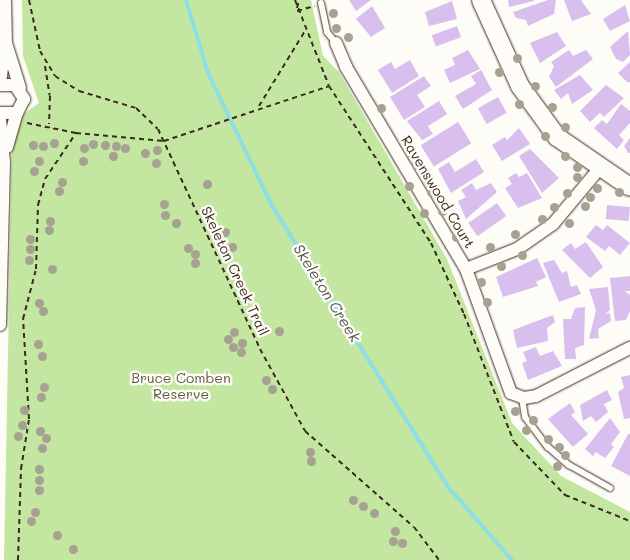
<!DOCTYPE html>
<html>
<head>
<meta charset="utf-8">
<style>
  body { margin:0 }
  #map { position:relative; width:630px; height:560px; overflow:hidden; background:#fdfcf7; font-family:Mali,sans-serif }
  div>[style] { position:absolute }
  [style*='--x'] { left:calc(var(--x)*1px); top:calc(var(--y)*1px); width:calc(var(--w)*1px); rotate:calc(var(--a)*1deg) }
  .green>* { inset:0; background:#c3e6a0 }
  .stream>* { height:4px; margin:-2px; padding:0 2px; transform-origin:2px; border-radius:2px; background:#8ddfe4 }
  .building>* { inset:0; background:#d9bfee; transform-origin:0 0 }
  .path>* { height:2px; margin-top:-1px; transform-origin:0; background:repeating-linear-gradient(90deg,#3b2a1e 0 5px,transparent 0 9px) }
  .roads { filter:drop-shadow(0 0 1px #3b2a1e) drop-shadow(0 0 1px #3b2a1e) }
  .lane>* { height:6px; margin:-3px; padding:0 3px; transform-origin:3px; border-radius:3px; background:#fdfcf7 }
  .street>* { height:12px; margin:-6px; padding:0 6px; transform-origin:6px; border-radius:6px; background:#fdfcf7 }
  .secondary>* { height:18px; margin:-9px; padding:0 9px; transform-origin:9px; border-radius:9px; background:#fdfcf7 }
  .trees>* { width:9px; height:9px; margin:-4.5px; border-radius:50%; background:#a5a291 }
  span { translate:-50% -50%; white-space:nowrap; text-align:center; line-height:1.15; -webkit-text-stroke:5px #fdfcf7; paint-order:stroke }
  .street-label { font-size:14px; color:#3b2a1e }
  .park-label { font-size:14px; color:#5d593e }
  .water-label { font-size:15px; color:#505750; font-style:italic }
</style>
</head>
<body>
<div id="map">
  <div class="green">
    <i style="clip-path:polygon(22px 0,311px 0,323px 56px,339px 72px,447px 259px,512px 423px,561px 476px,630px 512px,630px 560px,4px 560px,12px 147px,22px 115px,39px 103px,23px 56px)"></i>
  </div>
  <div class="stream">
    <i style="--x:186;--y:0;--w:76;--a:73.2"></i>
    <i style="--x:208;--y:73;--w:148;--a:64.3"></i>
    <i style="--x:272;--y:206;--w:333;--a:57.9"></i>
    <i style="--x:449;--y:488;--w:96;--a:48.8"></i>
  </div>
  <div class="building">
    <i style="clip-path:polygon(349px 0,371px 0,356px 11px)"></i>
    <i style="clip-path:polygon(508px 0,534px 0,534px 1px,509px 7px)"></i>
    <i style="clip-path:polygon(548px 0,556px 0,554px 14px,528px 26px,526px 20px,516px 18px,513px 12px)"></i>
    <i style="clip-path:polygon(564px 0,581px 0,591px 14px,572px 21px)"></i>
    <i style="clip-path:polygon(452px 1px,457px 19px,429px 26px,425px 12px)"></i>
    <i style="clip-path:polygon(625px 5px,630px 21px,610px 31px,603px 19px)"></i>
    <i style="clip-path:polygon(372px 6px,385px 28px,371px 37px,356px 19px)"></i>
    <i style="left:457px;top:26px;width:12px;height:27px;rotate:70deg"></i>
    <i style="clip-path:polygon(628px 31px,630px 55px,623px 62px,616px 59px,610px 47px)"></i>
    <i style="clip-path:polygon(557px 32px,566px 46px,540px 63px,530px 43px)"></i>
    <i style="clip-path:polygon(468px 50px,480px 69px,450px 83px,444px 70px,455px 65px,452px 58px)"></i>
    <i style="clip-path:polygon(569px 50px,573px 56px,586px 50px,593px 59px,556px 87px,549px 77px,554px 66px,551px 62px)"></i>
    <i style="clip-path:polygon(410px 60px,419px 76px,392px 93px,378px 70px,391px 62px,395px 69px)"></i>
    <i style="clip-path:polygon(630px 62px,630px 82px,627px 82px,618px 73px)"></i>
    <i style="clip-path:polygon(481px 70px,492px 90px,463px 109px,455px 96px,476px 84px,471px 76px)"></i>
    <i style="clip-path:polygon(580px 75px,593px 90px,572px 104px,568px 93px,561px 99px,554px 90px)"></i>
    <i style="clip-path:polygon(424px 76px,431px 86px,417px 95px,425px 107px,404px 120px,390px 97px)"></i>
    <i style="clip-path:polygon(606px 85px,624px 98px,604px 117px,600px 113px,590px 122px,580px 111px)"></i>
    <i style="left:498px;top:97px;width:18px;height:23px;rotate:61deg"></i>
    <i style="clip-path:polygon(439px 101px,447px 114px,428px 126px,433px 134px,422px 140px,407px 121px)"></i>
    <i style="clip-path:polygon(621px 104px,630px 111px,630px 123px,619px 135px,624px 140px,617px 149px,594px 128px,602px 120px,607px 124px)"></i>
    <i style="left:458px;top:122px;width:25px;height:44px;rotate:58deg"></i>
    <i style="clip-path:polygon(519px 128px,530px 144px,502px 161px,492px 145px,505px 137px,507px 140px)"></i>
    <i style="clip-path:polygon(630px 138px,630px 153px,628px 153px,624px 146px)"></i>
    <i style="clip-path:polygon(530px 149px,559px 178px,542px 193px,519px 156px)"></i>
    <i style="clip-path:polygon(476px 159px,484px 172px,451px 193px,438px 169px,449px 162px,455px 172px)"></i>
    <i style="clip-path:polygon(516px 173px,519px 177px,527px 173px,542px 198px,518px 208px,505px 188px,512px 184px,508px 178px)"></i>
    <i style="clip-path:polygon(472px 183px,476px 190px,491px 183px,497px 192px,466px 219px,458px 201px,466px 197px,461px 190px)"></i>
    <i style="left:497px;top:203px;width:16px;height:35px;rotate:55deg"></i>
    <i style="left:607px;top:205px;width:23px;height:14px;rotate:5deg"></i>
    <i style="clip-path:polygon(596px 225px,603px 230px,607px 225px,630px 243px,620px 255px,609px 246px,605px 251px,586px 237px)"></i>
    <i style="clip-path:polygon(586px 242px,603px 267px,590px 278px,562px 250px,571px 243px,575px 249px)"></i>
    <i style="clip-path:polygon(537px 258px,546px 277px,536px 282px,538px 286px,503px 297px,496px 277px)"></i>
    <i style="clip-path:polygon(554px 260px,562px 273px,567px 271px,571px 287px,577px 285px,581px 294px,559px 302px,543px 263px)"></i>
    <i style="clip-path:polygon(630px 276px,630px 291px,625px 291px,630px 295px,630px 311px,626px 320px,615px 321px,610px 278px)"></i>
    <i style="clip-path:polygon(608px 287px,610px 310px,605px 314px,610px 313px,611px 321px,598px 329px,599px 338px,589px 339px,596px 310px,589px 289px)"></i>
    <i style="clip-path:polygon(585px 307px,584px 345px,575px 348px,576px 359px,565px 359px,563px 319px,571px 319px,575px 308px)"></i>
    <i style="clip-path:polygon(553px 315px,555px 322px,547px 328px,548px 341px,517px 348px,513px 330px)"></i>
    <i style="clip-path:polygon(536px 347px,540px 356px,553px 351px,562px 366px,528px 380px,522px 363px,527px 361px,523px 352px)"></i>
    <i style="clip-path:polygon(630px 375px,630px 418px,624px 419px,618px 392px,624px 388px,621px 377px)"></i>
    <i style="clip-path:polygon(607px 390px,612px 400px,604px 404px,608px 412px,596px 422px,591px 416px,583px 421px,580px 405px)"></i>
    <i style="clip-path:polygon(570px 403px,575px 412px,571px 415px,588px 434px,573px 447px,548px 419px)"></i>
    <i style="clip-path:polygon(610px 418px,620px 432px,611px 444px,614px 447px,605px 458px,596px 452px,593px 456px,585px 449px)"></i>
    <i style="clip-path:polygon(628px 434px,630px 434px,630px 476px,611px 466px)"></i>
  </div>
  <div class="path">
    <i style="--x:29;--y:0;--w:52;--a:77.8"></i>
    <i style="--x:40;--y:51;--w:29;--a:59"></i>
    <i style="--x:55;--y:76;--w:28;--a:32"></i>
    <i style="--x:79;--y:91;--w:59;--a:16.6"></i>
    <i style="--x:136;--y:108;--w:30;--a:44"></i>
    <i style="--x:158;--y:129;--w:242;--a:65.1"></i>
    <i style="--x:260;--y:349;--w:94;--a:61.2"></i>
    <i style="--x:305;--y:431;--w:145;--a:41.4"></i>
    <i style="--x:414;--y:527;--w:41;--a:52.9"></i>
    <i style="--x:295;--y:0;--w:92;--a:68.4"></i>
    <i style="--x:329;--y:86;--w:187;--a:57"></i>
    <i style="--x:431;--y:243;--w:78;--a:65.1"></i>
    <i style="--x:464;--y:314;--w:137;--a:68.7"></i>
    <i style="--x:514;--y:442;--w:74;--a:46.1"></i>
    <i style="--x:565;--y:495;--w:70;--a:21.8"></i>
    <i style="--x:297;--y:8;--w:8;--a:-76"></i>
    <i style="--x:297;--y:11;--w:18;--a:-16"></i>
    <i style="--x:45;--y:66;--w:30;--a:81"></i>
    <i style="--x:50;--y:96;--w:28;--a:92"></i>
    <i style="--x:259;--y:106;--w:88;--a:-58.5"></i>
    <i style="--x:27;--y:123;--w:50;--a:11.5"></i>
    <i style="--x:76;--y:133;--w:88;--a:5.2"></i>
    <i style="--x:164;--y:141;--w:174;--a:-18.4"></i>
    <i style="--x:18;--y:560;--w:91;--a:-88.1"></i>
    <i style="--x:21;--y:469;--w:51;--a:-80.9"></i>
    <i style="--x:29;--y:419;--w:100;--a:-93.4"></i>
    <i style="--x:23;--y:319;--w:52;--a:-75.4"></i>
    <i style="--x:36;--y:269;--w:64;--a:-88.2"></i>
    <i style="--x:38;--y:205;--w:27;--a:-75"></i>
    <i style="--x:45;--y:179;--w:55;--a:-56"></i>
  </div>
  <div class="roads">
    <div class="lane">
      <i style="--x:321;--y:3;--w:30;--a:78"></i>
      <i style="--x:327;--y:32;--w:14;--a:51"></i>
      <i style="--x:522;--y:398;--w:19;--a:81"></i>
      <i style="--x:525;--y:417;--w:38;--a:53"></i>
      <i style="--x:548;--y:447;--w:28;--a:41"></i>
      <i style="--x:569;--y:465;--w:47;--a:29.3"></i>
    </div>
    <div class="street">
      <i style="--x:5;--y:0;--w:43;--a:88.7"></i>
      <i style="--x:6;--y:43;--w:47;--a:72.7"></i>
      <i style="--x:336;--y:43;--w:26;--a:67"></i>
      <i style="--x:346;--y:67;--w:235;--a:59.3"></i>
      <i style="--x:466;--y:269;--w:132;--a:70.1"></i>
      <i style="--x:511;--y:393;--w:14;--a:21"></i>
      <i style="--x:524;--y:398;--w:12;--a:-9"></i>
      <i style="--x:536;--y:396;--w:106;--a:-27.1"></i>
      <i style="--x:0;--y:83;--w:35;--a:-82"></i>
      <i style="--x:0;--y:85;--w:15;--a:0"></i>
      <i style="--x:15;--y:85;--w:17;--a:57"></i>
      <i style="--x:24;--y:99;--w:16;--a:117"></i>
      <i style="--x:17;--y:113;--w:17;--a:180"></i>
      <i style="--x:0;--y:119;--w:43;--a:84.7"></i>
      <i style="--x:4;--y:162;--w:163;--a:91.4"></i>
      <i style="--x:7;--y:147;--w:35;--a:-74"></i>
      <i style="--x:466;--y:269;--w:55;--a:-21.4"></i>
      <i style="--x:517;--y:249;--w:44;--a:-34.8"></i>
      <i style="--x:553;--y:224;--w:72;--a:-50.1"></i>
    </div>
    <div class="secondary">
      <i style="--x:481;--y:0;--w:94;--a:65.6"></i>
      <i style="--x:520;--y:86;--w:63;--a:54"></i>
      <i style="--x:557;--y:137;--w:88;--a:34.4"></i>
    </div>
  </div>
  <div class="trees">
    <i style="left:333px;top:13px"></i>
    <i style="left:336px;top:28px"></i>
    <i style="left:348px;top:37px"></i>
    <i style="left:517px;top:58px"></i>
    <i style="left:499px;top:72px"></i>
    <i style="left:535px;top:86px"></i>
    <i style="left:519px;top:104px"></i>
    <i style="left:552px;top:107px"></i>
    <i style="left:381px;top:108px"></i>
    <i style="left:565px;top:127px"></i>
    <i style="left:545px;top:136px"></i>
    <i style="left:54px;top:143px"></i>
    <i style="left:93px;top:144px"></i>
    <i style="left:33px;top:145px"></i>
    <i style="left:105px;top:145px"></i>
    <i style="left:43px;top:146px"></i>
    <i style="left:116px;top:146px"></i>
    <i style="left:84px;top:148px"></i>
    <i style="left:125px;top:148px"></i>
    <i style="left:157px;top:150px"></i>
    <i style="left:145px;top:153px"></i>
    <i style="left:411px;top:155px"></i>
    <i style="left:113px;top:156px"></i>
    <i style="left:565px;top:156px"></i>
    <i style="left:39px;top:161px"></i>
    <i style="left:83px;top:161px"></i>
    <i style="left:156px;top:163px"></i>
    <i style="left:416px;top:164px"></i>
    <i style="left:577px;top:167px"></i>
    <i style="left:34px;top:171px"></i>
    <i style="left:577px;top:177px"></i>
    <i style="left:62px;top:182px"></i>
    <i style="left:207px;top:184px"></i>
    <i style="left:409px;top:186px"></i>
    <i style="left:597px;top:188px"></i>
    <i style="left:59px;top:191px"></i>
    <i style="left:431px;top:192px"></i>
    <i style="left:619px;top:192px"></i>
    <i style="left:567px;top:193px"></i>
    <i style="left:590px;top:197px"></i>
    <i style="left:164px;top:204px"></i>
    <i style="left:585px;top:206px"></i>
    <i style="left:554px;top:207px"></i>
    <i style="left:442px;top:211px"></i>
    <i style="left:424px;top:213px"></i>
    <i style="left:165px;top:215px"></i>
    <i style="left:542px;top:219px"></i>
    <i style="left:50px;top:221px"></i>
    <i style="left:176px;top:223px"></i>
    <i style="left:569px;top:223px"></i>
    <i style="left:49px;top:230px"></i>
    <i style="left:225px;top:232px"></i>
    <i style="left:515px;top:234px"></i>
    <i style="left:456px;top:237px"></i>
    <i style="left:30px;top:239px"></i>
    <i style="left:232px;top:247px"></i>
    <i style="left:490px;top:247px"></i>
    <i style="left:188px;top:248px"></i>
    <i style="left:30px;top:249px"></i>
    <i style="left:195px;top:254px"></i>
    <i style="left:522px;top:255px"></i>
    <i style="left:29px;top:260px"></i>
    <i style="left:195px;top:263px"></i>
    <i style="left:501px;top:266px"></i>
    <i style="left:52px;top:269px"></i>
    <i style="left:481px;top:282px"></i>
    <i style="left:487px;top:302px"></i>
    <i style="left:39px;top:303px"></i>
    <i style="left:43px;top:311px"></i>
    <i style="left:279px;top:331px"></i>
    <i style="left:234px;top:332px"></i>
    <i style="left:228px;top:339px"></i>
    <i style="left:242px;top:343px"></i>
    <i style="left:38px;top:344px"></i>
    <i style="left:233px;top:347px"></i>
    <i style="left:241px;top:352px"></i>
    <i style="left:42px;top:356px"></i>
    <i style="left:266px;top:380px"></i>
    <i style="left:44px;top:387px"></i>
    <i style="left:272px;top:389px"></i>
    <i style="left:41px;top:397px"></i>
    <i style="left:24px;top:410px"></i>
    <i style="left:515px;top:411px"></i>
    <i style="left:533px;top:420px"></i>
    <i style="left:22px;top:425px"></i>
    <i style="left:526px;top:430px"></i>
    <i style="left:40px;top:431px"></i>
    <i style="left:18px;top:436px"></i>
    <i style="left:46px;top:438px"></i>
    <i style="left:548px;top:439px"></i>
    <i style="left:559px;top:447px"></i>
    <i style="left:42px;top:448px"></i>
    <i style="left:310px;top:452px"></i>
    <i style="left:565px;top:455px"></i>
    <i style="left:311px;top:461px"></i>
    <i style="left:557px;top:466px"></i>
    <i style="left:39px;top:469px"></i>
    <i style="left:39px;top:480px"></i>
    <i style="left:39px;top:490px"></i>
    <i style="left:353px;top:500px"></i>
    <i style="left:363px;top:506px"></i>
    <i style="left:35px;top:512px"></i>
    <i style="left:374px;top:513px"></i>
    <i style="left:31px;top:521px"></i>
    <i style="left:395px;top:531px"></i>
    <i style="left:57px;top:535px"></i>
    <i style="left:393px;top:541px"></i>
    <i style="left:402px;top:543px"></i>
    <i style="left:73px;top:549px"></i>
  </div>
  <div class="street-label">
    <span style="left:438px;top:192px;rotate:59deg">Ravenswood Court</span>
    <span style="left:235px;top:271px;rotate:65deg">Skeleton Creek Trail</span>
  </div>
  <div class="park-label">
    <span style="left:181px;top:386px">Bruce Comben<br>Reserve</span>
  </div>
  <div class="water-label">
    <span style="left:327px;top:293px;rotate:58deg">Skeleton Creek</span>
  </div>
</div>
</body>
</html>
